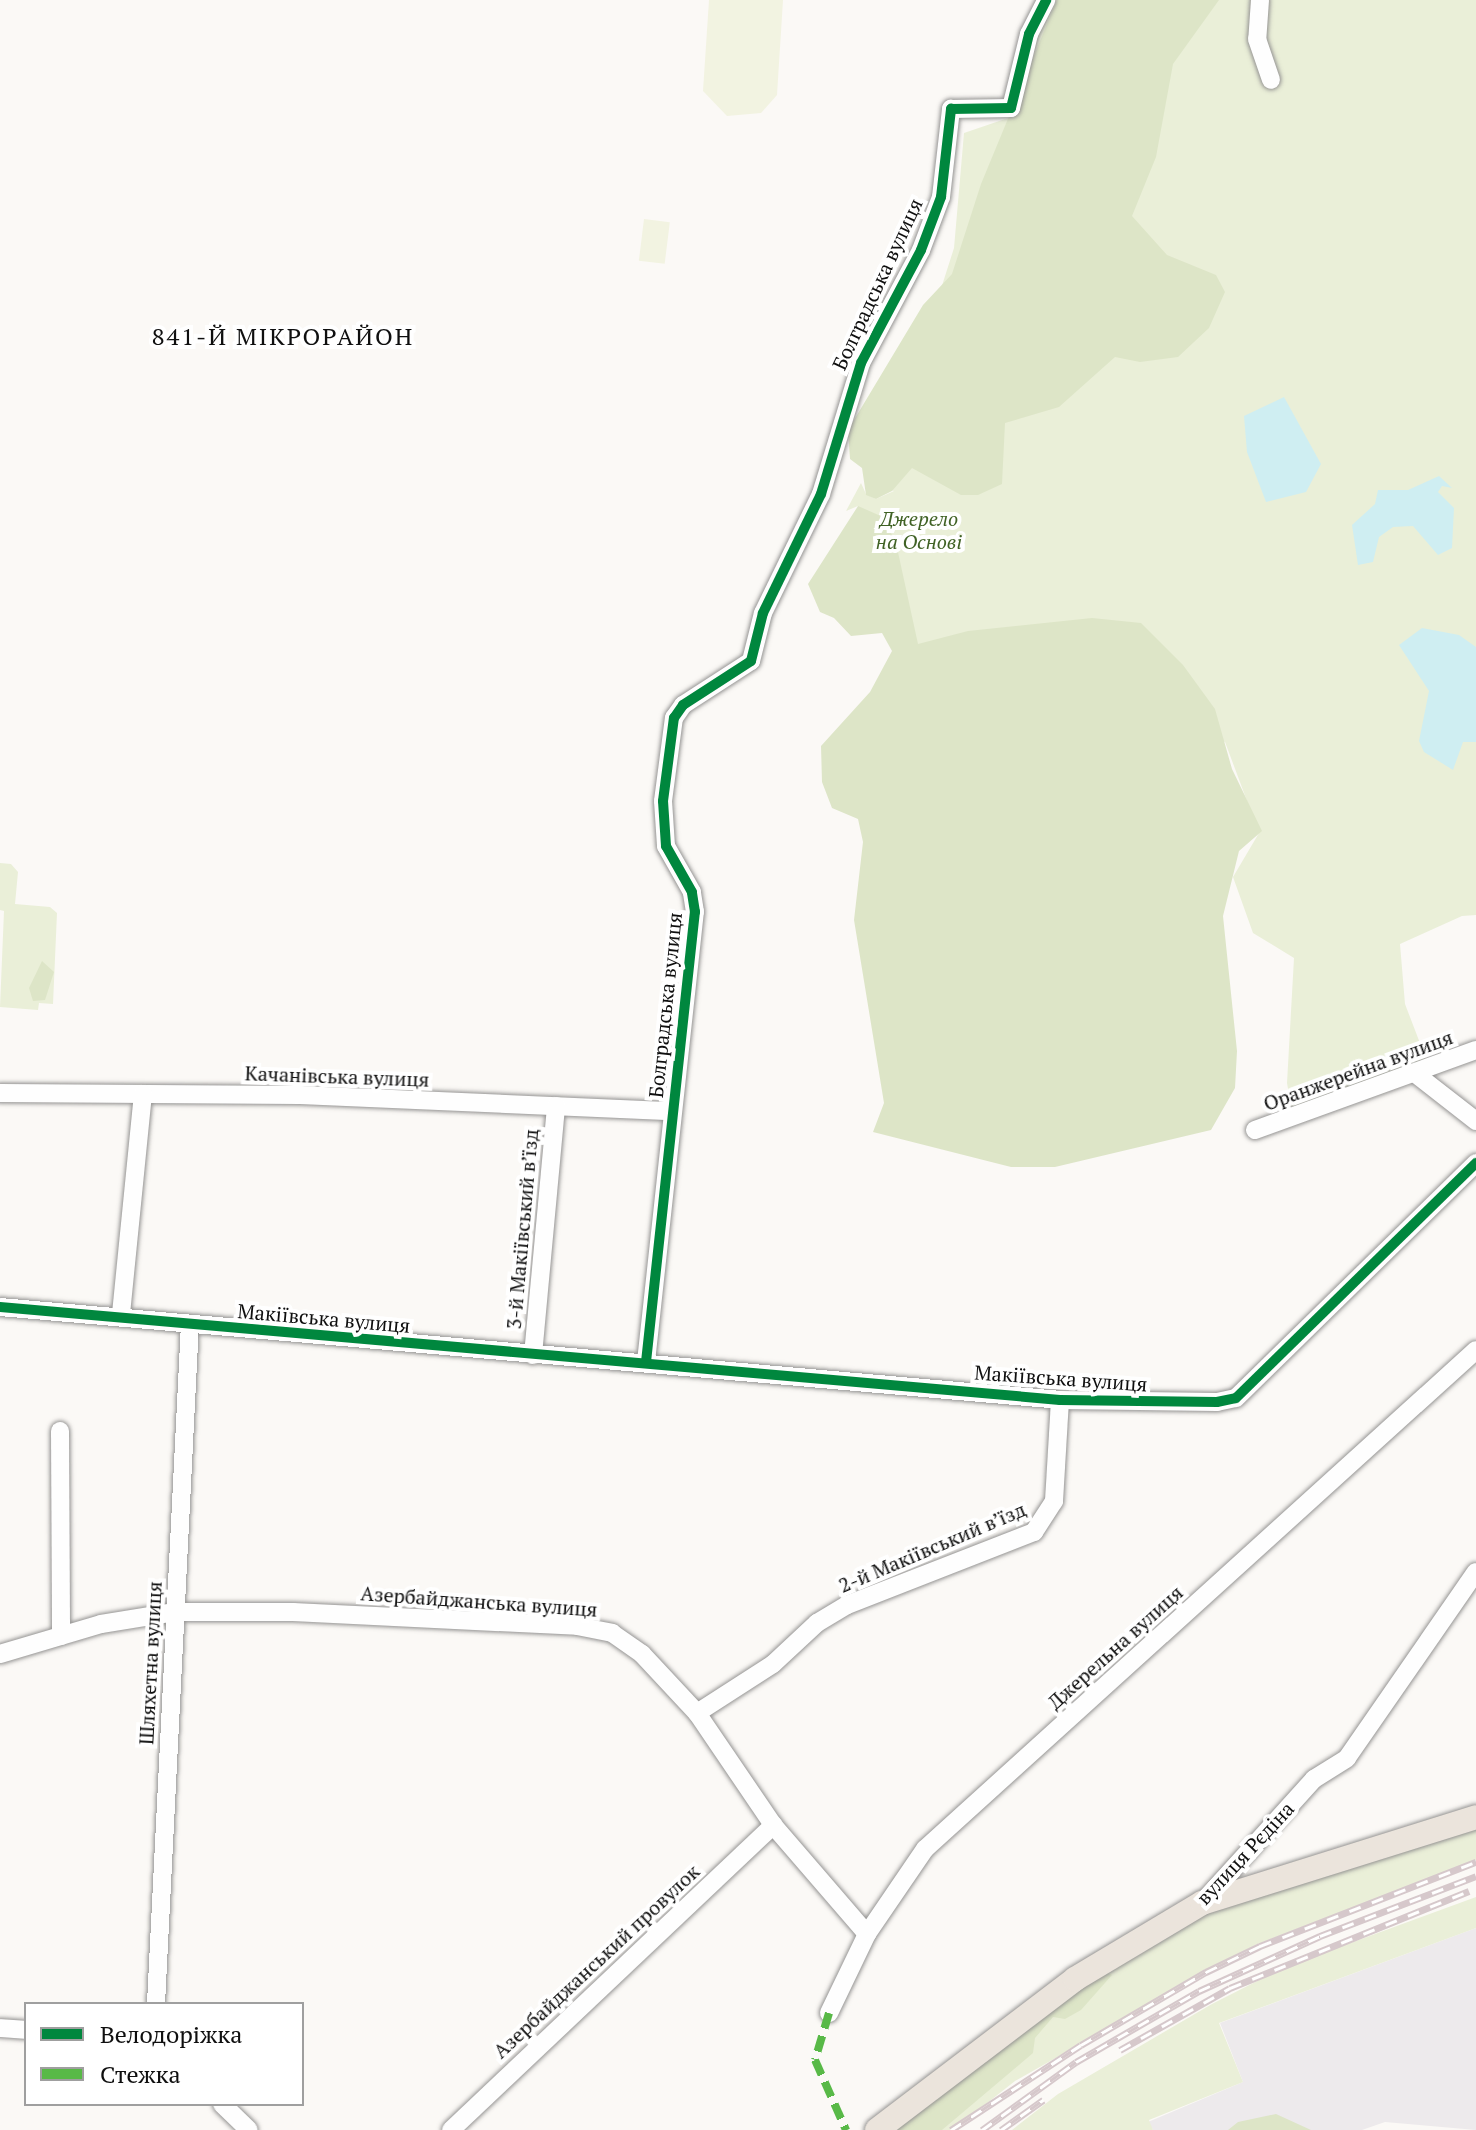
<!DOCTYPE html>
<html>
<head>
<meta charset="utf-8">
<style>
  body { margin:0 }
  #map { position:relative; width:1476px; height:2130px; overflow:hidden; background:#fbf9f6; font-family:"PT Serif",serif }
  div>[style] { position:absolute }
  [style*='--x'] { left:calc(var(--x)*1px); top:calc(var(--y)*1px); width:calc(var(--w)*1px); rotate:calc(var(--a)*1deg) }
  .industrial>* { inset:0; background:#edeaec }
  .green>* { inset:0; background:#eaefd8 }
  .forest>* { inset:0; background:#dde5c7 }
  .pitch>* { inset:0; background:#f2f3e1; transform-origin:0 0 }
  .water>* { inset:0; background:#cfeef2 }
  .roads { filter:drop-shadow(0 0 2px #959493) drop-shadow(0 0 2px #959493) }
  .minor>* { height:18px; margin:-9px; padding:0 9px; transform-origin:9px; border-radius:9px; background:#fefefe }
  .major>* { height:24px; margin:-12px; padding:0 12px; transform-origin:12px; border-radius:12px; background:#ebe4dc }
  .rail>* { height:7px; margin-top:-3.5px; transform-origin:0; background:repeating-linear-gradient(90deg,#fff 0 12px,#d6c8cb 0 24px); box-sizing:border-box; border-block:2px solid #d6c8cb }
  .quiet>* { height:8px; margin-top:-4px; transform-origin:0; background:repeating-linear-gradient(90deg,#58b947 0 16px,transparent 0 24px) }
  .cycleway>* { height:10px; margin:-5px; padding:0 5px; transform-origin:5px; border-radius:5px; background:#00873e }
  span { translate:-50% -50%; white-space:nowrap; text-align:center; line-height:1.15; -webkit-text-stroke:8px #fff; paint-order:stroke }
  .street-label { font-size:20px; color:#0f0f0f }
  .park-label { font-size:20px; color:#406225; font-style:italic }
  .quarter-label { font-size:24px; color:#0f0f0f; letter-spacing:2px }
  .legend { position:absolute; left:24px; top:2002px; width:280px; height:104px; box-sizing:border-box; background:#fff; border:2px solid #9f9f9f; margin:0; padding:10px 14px; list-style:none; font-size:24px; color:#0f0f0f }
  .legend li { display:flex; align-items:center; gap:16px; height:40px }
  .legend b { width:40px; border:2px solid #9f9f9f }
</style>
</head>
<body>
<div id="map">
  <div class="industrial">
    <i style="clip-path:polygon(1476px 1928px,1476px 2130px,1385px 2122px,1362px 2130px,1153px 2130px,1148px 2122px,1243px 2082px,1220px 2023px)"></i>
  </div>
  <div class="green">
    <i style="clip-path:polygon(1053px 0,1476px 0,1476px 915px,1462px 916px,1400px 944px,1405px 1004px,1428px 1064px,1293px 1118px,1287px 1083px,1294px 958px,1253px 933px,1233px 877px,1259px 833px,1225px 742px,904px 649px,858px 506px,846px 511px,861px 483px,866px 494px,876px 499px,894px 491px,878px 486px,954px 248px,964px 133px,1011px 117px,1031px 88px,1035px 37px)"></i>
    <i style="clip-path:polygon(0 863px,11px 864px,18px 872px,15px 904px,50px 907px,57px 913px,53px 1004px,39px 1003px,38px 1010px,0 1007px,4px 911px,0 910px)"></i>
    <i style="clip-path:polygon(1476px 1818px,1476px 1860px,1255px 1945px,1015px 2081px,953px 2130px,901px 2130px,1100px 1974px,1203px 1908px)"></i>
    <i style="clip-path:polygon(1476px 1897px,1476px 1928px,1219px 2023px,1243px 2082px,1149px 2120px,1153px 2130px,1012px 2130px,1058px 2094px,1212px 2004px,1285px 1967px)"></i>
  </div>
  <div class="forest">
    <i style="clip-path:polygon(1057px 0,1219px 0,1173px 64px,1156px 157px,1132px 216px,1167px 255px,1216px 275px,1225px 292px,1209px 328px,1178px 357px,1140px 362px,1115px 357px,1059px 407px,1005px 423px,1002px 484px,978px 495px,961px 495px,912px 468px,892px 491px,876px 499px,866px 495px,862px 468px,850px 459px,848px 430px,923px 305px,952px 274px,981px 184px)"></i>
    <i style="clip-path:polygon(858px 506px,883px 517px,896px 543px,918px 644px,968px 631px,1092px 618px,1141px 623px,1183px 665px,1215px 709px,1232px 769px,1262px 831px,1239px 851px,1223px 916px,1237px 1051px,1235px 1088px,1211px 1130px,1055px 1167px,1011px 1167px,873px 1132px,884px 1103px,854px 920px,863px 842px,858px 819px,832px 808px,822px 782px,821px 746px,870px 692px,892px 651px,882px 633px,851px 636px,834px 618px,820px 612px,808px 584px)"></i>
    <i style="clip-path:polygon(42px 961px,54px 972px,45px 1000px,33px 1001px,29px 988px)"></i>
    <i style="clip-path:polygon(1104px 1971px,1112px 1975px,1081px 2010px,1065px 2019px,1053px 2017px,1035px 2038px,1033px 2053px,942px 2130px,894px 2130px)"></i>
    <i style="clip-path:polygon(1276px 2114px,1311px 2130px,1228px 2130px,1238px 2122px)"></i>
  </div>
  <div class="pitch">
    <i style="clip-path:polygon(709px 0,783px 0,777px 95px,761px 113px,727px 116px,703px 91px)"></i>
    <i style="left:644px;top:219px;width:26px;height:42px;rotate:7deg"></i>
  </div>
  <div class="water">
    <i style="clip-path:polygon(1284px 397px,1321px 464px,1306px 492px,1266px 502px,1247px 452px,1244px 416px)"></i>
    <i style="clip-path:polygon(1439px 476px,1452px 488px,1442px 486px,1438px 492px,1454px 508px,1452px 548px,1438px 555px,1413px 526px,1393px 527px,1379px 537px,1373px 562px,1358px 565px,1352px 525px,1375px 504px,1378px 490px,1408px 490px)"></i>
    <i style="clip-path:polygon(1422px 628px,1459px 635px,1476px 647px,1476px 742px,1463px 742px,1453px 770px,1424px 752px,1419px 741px,1429px 691px,1399px 645px)"></i>
  </div>
  <div class="roads">
    <div class="minor">
      <i style="--x:1260;--y:0;--w:39;--a:94"></i>
      <i style="--x:1257;--y:39;--w:43;--a:71.1"></i>
      <i style="--x:1417;--y:1075;--w:75;--a:37.9"></i>
      <i style="--x:0;--y:1093;--w:300;--a:0.4"></i>
      <i style="--x:300;--y:1095;--w:372;--a:2.5"></i>
      <i style="--x:1255;--y:1130;--w:235;--a:-19.9"></i>
      <i style="--x:0;--y:1307;--w:1064;--a:5.01"></i>
      <i style="--x:1060;--y:1400;--w:157;--a:0.7"></i>
      <i style="--x:1217;--y:1402;--w:19;--a:-12"></i>
      <i style="--x:1236;--y:1398;--w:336;--a:-44.4"></i>
      <i style="--x:121;--y:1314;--w:221;--a:-84.3"></i>
      <i style="--x:533;--y:1355;--w:250;--a:-84.7"></i>
      <i style="--x:646;--y:1362;--w:453;--a:-83.8"></i>
      <i style="--x:695;--y:912;--w:20;--a:-99"></i>
      <i style="--x:692;--y:892;--w:53;--a:-119.5"></i>
      <i style="--x:666;--y:846;--w:45;--a:-93.8"></i>
      <i style="--x:663;--y:801;--w:84;--a:-82.5"></i>
      <i style="--x:674;--y:718;--w:16;--a:-55"></i>
      <i style="--x:683;--y:705;--w:81;--a:-32.9"></i>
      <i style="--x:751;--y:661;--w:49;--a:-76"></i>
      <i style="--x:763;--y:613;--w:132;--a:-64"></i>
      <i style="--x:821;--y:494;--w:137;--a:-73"></i>
      <i style="--x:861;--y:363;--w:128;--a:-62"></i>
      <i style="--x:921;--y:250;--w:57;--a:-69.3"></i>
      <i style="--x:941;--y:197;--w:89;--a:-83.5"></i>
      <i style="--x:951;--y:109;--w:60;--a:-1"></i>
      <i style="--x:1011;--y:108;--w:76;--a:-76.3"></i>
      <i style="--x:1029;--y:34;--w:38;--a:-63"></i>
      <i style="--x:60;--y:1431;--w:205;--a:89.7"></i>
      <i style="--x:0;--y:1654;--w:105;--a:-16.5"></i>
      <i style="--x:101;--y:1624;--w:75;--a:-9.2"></i>
      <i style="--x:175;--y:1612;--w:118;--a:0"></i>
      <i style="--x:293;--y:1612;--w:284;--a:2.8"></i>
      <i style="--x:577;--y:1626;--w:36;--a:11"></i>
      <i style="--x:612;--y:1633;--w:37;--a:35"></i>
      <i style="--x:642;--y:1654;--w:81;--a:47"></i>
      <i style="--x:697;--y:1713;--w:135;--a:55.8"></i>
      <i style="--x:773;--y:1825;--w:144;--a:49.2"></i>
      <i style="--x:697;--y:1713;--w:90;--a:-32.8"></i>
      <i style="--x:773;--y:1664;--w:60;--a:-43"></i>
      <i style="--x:817;--y:1623;--w:35;--a:-31"></i>
      <i style="--x:847;--y:1605;--w:201;--a:-21.3"></i>
      <i style="--x:1034;--y:1532;--w:37;--a:-57"></i>
      <i style="--x:1054;--y:1501;--w:101;--a:-86.6"></i>
      <i style="--x:1202;--y:1903;--w:167;--a:-47.9"></i>
      <i style="--x:1314;--y:1779;--w:39;--a:-32"></i>
      <i style="--x:1347;--y:1758;--w:226;--a:-55.3"></i>
      <i style="--x:156;--y:2004;--w:681;--a:-87.14"></i>
      <i style="--x:829;--y:2013;--w:88;--a:-64.3"></i>
      <i style="--x:867;--y:1934;--w:103;--a:-55.7"></i>
      <i style="--x:925;--y:1849;--w:743;--a:-42.16"></i>
      <i style="--x:0;--y:2028;--w:26;--a:4"></i>
      <i style="--x:222;--y:2104;--w:37;--a:44"></i>
      <i style="--x:451;--y:2130;--w:444;--a:-43.4"></i>
    </div>
    <div class="major">
      <i style="--x:877;--y:2130;--w:249;--a:-37.3"></i>
      <i style="--x:1075;--y:1979;--w:148;--a:-30.9"></i>
      <i style="--x:1202;--y:1903;--w:287;--a:-17.4"></i>
    </div>
  </div>
  <div class="rail">
    <i style="--x:1120;--y:2050;--w:126;--a:-29.4"></i>
    <i style="--x:1230;--y:1988;--w:258;--a:-22.1"></i>
    <i style="--x:951;--y:2130;--w:155;--a:-33.2"></i>
    <i style="--x:1081;--y:2045;--w:145;--a:-30.3"></i>
    <i style="--x:1206;--y:1972;--w:60;--a:-25.7"></i>
    <i style="--x:1260;--y:1946;--w:232;--a:-21.3"></i>
    <i style="--x:982;--y:2130;--w:116;--a:-35.9"></i>
    <i style="--x:1076;--y:2062;--w:142;--a:-30"></i>
    <i style="--x:1199;--y:1991;--w:133;--a:-24.4"></i>
    <i style="--x:1320;--y:1936;--w:167;--a:-21"></i>
    <i style="--x:1001;--y:2130;--w:52;--a:-35.5"></i>
  </div>
  <div class="quiet">
    <i style="--x:829;--y:2013;--w:49;--a:106.6"></i>
    <i style="--x:815;--y:2060;--w:77;--a:66.1"></i>
  </div>
  <div class="cycleway">
    <i style="--x:0;--y:1307;--w:1064;--a:5.01"></i>
    <i style="--x:1060;--y:1400;--w:157;--a:0.7"></i>
    <i style="--x:1217;--y:1402;--w:19;--a:-12"></i>
    <i style="--x:1236;--y:1398;--w:336;--a:-44.4"></i>
    <i style="--x:646;--y:1362;--w:453;--a:-83.8"></i>
    <i style="--x:695;--y:912;--w:20;--a:-99"></i>
    <i style="--x:692;--y:892;--w:53;--a:-119.5"></i>
    <i style="--x:666;--y:846;--w:45;--a:-93.8"></i>
    <i style="--x:663;--y:801;--w:84;--a:-82.5"></i>
    <i style="--x:674;--y:718;--w:16;--a:-55"></i>
    <i style="--x:683;--y:705;--w:81;--a:-32.9"></i>
    <i style="--x:751;--y:661;--w:49;--a:-76"></i>
    <i style="--x:763;--y:613;--w:132;--a:-64"></i>
    <i style="--x:821;--y:494;--w:137;--a:-73"></i>
    <i style="--x:861;--y:363;--w:128;--a:-62"></i>
    <i style="--x:921;--y:250;--w:57;--a:-69.3"></i>
    <i style="--x:941;--y:197;--w:89;--a:-83.5"></i>
    <i style="--x:951;--y:109;--w:60;--a:-1"></i>
    <i style="--x:1011;--y:108;--w:76;--a:-76.3"></i>
    <i style="--x:1029;--y:34;--w:38;--a:-63"></i>
  </div>
  <div class="street-label">
    <span style="left:877px;top:284px;rotate:-65deg">Болградська вулиця</span>
    <span style="left:665px;top:1005px;rotate:-84deg">Болградська вулиця</span>
    <span style="left:1358px;top:1070px;rotate:-20deg">Оранжерейна вулиця</span>
    <span style="left:337px;top:1076px;rotate:2deg">Качанівська вулиця</span>
    <span style="left:522px;top:1229px;rotate:-85deg">3-й Макіївський в’їзд</span>
    <span style="left:324px;top:1318px;rotate:5deg">Макіївська вулиця</span>
    <span style="left:1061px;top:1378px;rotate:4deg">Макіївська вулиця</span>
    <span style="left:932px;top:1547px;rotate:-23deg">2-й Макіївський в’їзд</span>
    <span style="left:479px;top:1601px;rotate:4deg">Азербайджанська вулиця</span>
    <span style="left:1115px;top:1647px;rotate:-42deg">Джерельна вулиця</span>
    <span style="left:150px;top:1663px;rotate:-87deg">Шляхетна вулиця</span>
    <span style="left:1245px;top:1853px;rotate:-47deg">вулиця Рєдіна</span>
    <span style="left:596px;top:1961px;rotate:-43deg">Азербайджанський провулок</span>
  </div>
  <div class="park-label">
    <span style="left:919px;top:530px">Джерело<br>на Основі</span>
  </div>
  <div class="quarter-label">
    <span style="left:283px;top:337px">841-Й МІКРОРАЙОН</span>
  </div>
  <ul class="legend">
  <li><b style="height:10px;background:#00873e"></b>Велодоріжка</li>
  <li><b style="height:10px;background:#58b947"></b>Стежка</li>
  </ul>
</div>
</body>
</html>
